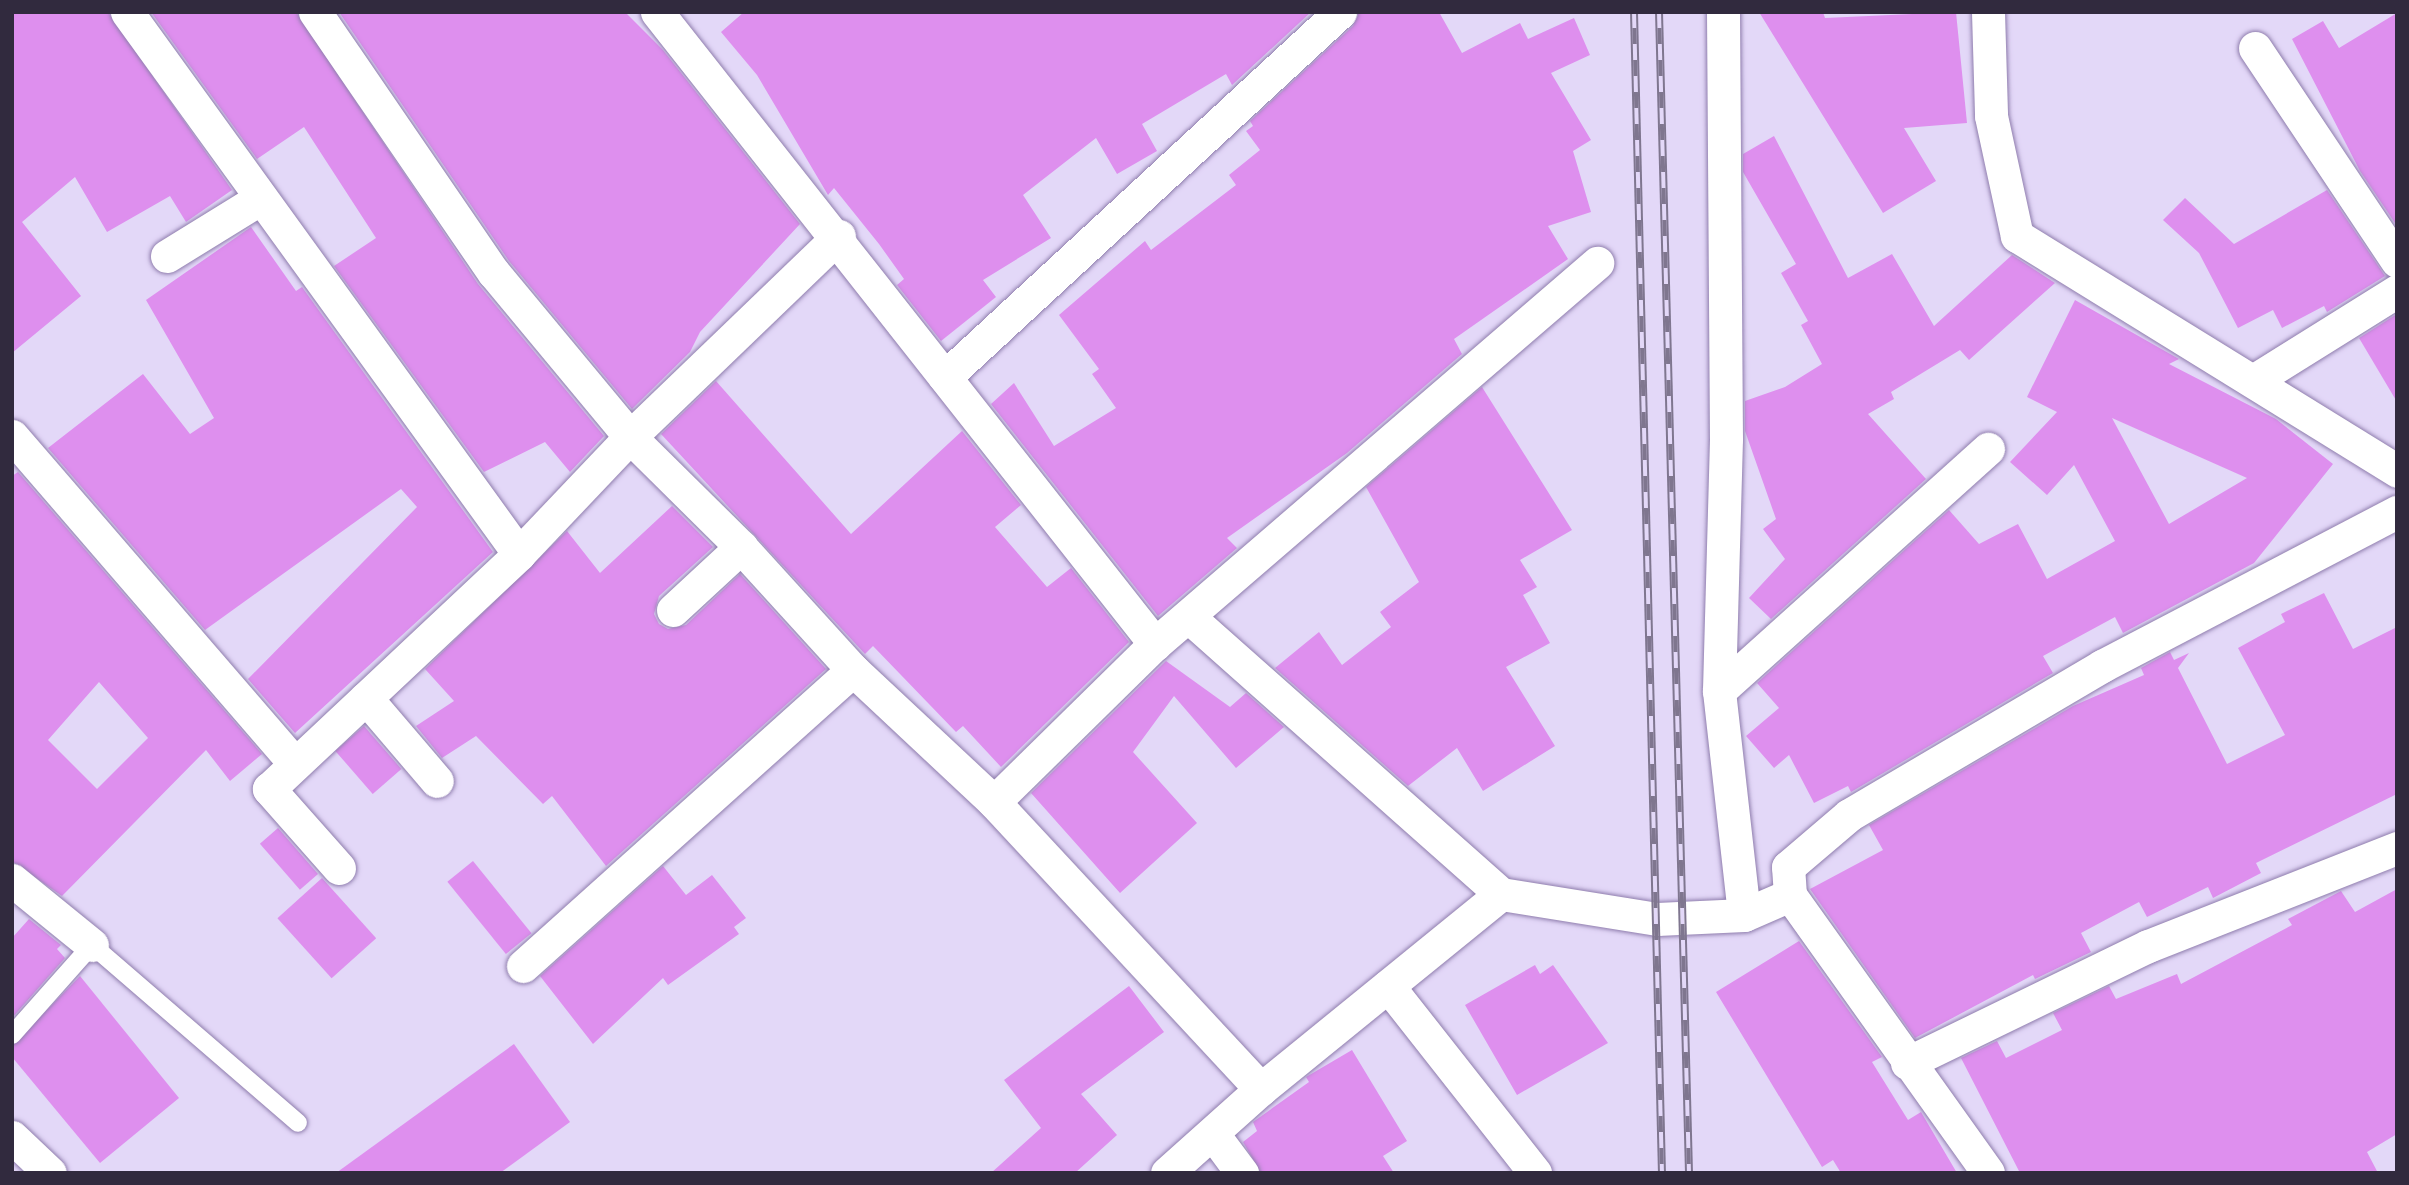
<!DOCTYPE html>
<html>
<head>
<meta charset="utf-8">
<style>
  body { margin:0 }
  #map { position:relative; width:2409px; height:1185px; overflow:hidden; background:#e3d8f8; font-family:"PT Sans Narrow",sans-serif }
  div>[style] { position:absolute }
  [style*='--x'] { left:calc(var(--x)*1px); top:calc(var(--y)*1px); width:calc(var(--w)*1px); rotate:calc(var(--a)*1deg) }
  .building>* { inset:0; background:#de8fee; transform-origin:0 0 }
  .roads { filter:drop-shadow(0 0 2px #8f7dad) drop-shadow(0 0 2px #8f7dad) }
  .lane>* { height:18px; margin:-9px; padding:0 9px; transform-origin:9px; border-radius:9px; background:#fff }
  .street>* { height:33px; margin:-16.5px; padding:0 16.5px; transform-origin:16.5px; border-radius:16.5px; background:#fff }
  .rail>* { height:8px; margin-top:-4px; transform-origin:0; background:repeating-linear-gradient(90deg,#e3d8f8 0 16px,#7f768f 0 32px); box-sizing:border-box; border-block:2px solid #7f768f }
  span { translate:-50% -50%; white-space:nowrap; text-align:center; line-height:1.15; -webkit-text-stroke:6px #e3d8f8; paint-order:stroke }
  .frame { position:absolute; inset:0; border:14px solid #312a3e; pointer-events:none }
</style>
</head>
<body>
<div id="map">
  <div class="building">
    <i style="clip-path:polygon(12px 12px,108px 12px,232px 190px,186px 222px,170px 196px,107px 232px,75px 177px,22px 222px,81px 296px,12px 353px)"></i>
    <i style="clip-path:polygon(151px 12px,296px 12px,478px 284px,604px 436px,570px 472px,545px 442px,484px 472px,334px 266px,376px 238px,304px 127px,257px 159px)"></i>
    <i style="clip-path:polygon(339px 12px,625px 12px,663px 50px,800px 224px,700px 332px,690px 352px,632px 409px,509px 261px)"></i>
    <i style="clip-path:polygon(744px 12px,1311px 12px,1232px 85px,1226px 74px,1142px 124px,1157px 151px,1117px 174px,1096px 138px,1023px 195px,1051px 238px,983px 280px,996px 297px,941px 341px,897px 285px,904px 279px,879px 244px,834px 188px,828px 195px,757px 75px,721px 32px)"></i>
    <i style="clip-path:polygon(1359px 12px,1439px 12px,1462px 53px,1520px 23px,1528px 39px,1574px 18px,1590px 55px,1551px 73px,1591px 140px,1573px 151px,1591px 212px,1548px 226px,1568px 259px,1454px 339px,1462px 354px,1347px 453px,1227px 538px,1237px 548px,1158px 616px,991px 404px,1014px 383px,1054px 446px,1116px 408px,1092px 374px,1099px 369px,1059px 315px,1145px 241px,1151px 250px,1236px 185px,1229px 175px,1260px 150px,1246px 131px,1253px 126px,1250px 121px,1353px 26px)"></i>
    <i style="clip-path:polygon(1759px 12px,1823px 12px,1825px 18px,1956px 12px,1967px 123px,1904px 128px,1936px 181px,1883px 213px)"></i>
    <i style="clip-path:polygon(2397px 13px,2397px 226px,2360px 171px,2292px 39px,2323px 21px,2339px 48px)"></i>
    <i style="clip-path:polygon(1774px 136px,1848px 278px,1892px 254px,1934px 326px,2012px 255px,2055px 283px,1969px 360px,1960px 350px,1891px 392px,1894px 399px,1868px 414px,1926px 479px,1771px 619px,1749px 598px,1785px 559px,1763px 529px,1776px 519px,1745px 431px,1745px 401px,1785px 387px,1822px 364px,1801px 325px,1808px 321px,1781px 273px,1796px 264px,1743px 172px,1743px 154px)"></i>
    <i style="clip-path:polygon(2327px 190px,2385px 276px,2327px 312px,2324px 306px,2282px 328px,2273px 310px,2238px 328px,2199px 253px,2163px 220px,2185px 198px,2234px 244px)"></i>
    <i style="clip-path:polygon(251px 227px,296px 291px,302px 287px,493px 552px,295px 733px,248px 679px,417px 507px,401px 489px,205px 630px,48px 448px,143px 374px,190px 434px,214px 418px,146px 300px)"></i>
    <i style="clip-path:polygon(evenodd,2075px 300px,2179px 359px,2169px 364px,2276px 419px,2333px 464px,2254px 563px,2123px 633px,2115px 617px,2043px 656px,2053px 673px,1851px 792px,1848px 786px,1814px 803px,1789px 755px,1774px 768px,1746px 736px,1779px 708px,1757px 683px,1949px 510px,1979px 544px,2018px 524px,2047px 579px,2115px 541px,2074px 465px,2047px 495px,2010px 462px,2057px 412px,2027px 397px,2075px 300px,2112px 418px,2247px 478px,2169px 524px,2112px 418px)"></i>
    <i style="clip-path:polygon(2397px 314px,2397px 402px,2359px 338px)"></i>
    <i style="clip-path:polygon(716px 381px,851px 534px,962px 431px,1021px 505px,995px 527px,1047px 587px,1071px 568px,1129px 642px,1001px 767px,963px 726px,956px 732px,873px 646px,865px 654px,661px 434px)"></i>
    <i style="clip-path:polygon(1482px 387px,1572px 530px,1520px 560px,1537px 587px,1523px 595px,1550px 643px,1506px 667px,1555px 746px,1483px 791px,1457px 748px,1408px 786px,1275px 668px,1319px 632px,1342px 665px,1391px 627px,1380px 612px,1419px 582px,1366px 487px)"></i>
    <i style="clip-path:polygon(evenodd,18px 472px,262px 754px,230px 781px,206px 750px,62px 896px,12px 861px,12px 476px,18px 472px,99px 682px,148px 738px,97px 789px,48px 740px,99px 682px)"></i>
    <i style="clip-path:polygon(672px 506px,713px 547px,659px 596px,654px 614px,659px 624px,668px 629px,686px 625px,740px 574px,826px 669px,606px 866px,552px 796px,543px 804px,476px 736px,442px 758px,416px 726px,454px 701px,425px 669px,567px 531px,600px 573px)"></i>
    <i style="clip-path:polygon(2324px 593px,2353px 649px,2397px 627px,2397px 794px,2256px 863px,2261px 873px,2213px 898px,2208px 887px,2147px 917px,2139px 902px,2081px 933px,2091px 952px,2035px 979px,2033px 975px,1915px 1038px,1810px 889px,1883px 850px,1869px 825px,2073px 706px,2144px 675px,2141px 668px,2170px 652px,2174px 660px,2189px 653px,2178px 668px,2227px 764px,2285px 735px,2238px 648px,2285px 622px,2281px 614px)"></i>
    <i style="clip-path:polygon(1166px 661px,1230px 707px,1246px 693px,1284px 727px,1236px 768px,1174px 696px,1133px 752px,1197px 823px,1120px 893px,1031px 793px)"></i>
    <i style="left:364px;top:726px;width:57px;height:38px;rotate:49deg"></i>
    <i style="left:278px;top:828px;width:61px;height:24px;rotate:49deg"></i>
    <i style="left:473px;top:861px;width:93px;height:33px;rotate:51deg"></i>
    <i style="clip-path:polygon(663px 866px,686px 895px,712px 875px,746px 918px,734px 927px,739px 934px,668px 985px,663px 978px,593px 1044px,540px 976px)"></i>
    <i style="left:322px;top:878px;width:81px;height:60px;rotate:48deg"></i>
    <i style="clip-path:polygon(2397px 889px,2397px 1134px,2367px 1152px,2378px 1173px,2020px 1173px,1961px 1058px,1997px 1041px,2006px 1058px,2062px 1030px,2053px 1013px,2109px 986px,2116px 999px,2177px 974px,2181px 984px,2292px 925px,2288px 919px,2341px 891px,2355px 912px)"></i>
    <i style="clip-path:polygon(29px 919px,61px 945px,57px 949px,65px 958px,12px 1018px,12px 938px)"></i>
    <i style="clip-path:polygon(1799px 941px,1882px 1057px,1872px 1062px,1908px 1120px,1921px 1112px,1957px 1173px,1841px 1173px,1833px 1160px,1822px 1167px,1716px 992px)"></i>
    <i style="clip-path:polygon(1535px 965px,1540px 974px,1553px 965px,1608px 1043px,1517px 1095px,1465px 1005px)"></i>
    <i style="clip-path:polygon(80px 976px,179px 1098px,100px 1163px,12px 1057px,12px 1046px)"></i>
    <i style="clip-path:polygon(1129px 986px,1164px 1032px,1081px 1094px,1117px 1135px,1075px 1173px,991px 1173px,1041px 1128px,1004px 1080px)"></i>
    <i style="clip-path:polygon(514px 1044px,570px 1122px,500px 1173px,336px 1173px)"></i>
    <i style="clip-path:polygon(1352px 1050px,1407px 1141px,1383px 1156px,1394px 1173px,1261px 1173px,1243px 1142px,1257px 1131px,1253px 1122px,1309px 1082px,1306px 1077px)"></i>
  </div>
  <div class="roads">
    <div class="lane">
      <i style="--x:12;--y:1035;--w:120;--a:-48.4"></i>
      <i style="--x:92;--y:945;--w:272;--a:40.8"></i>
    </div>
    <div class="street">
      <i style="--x:127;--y:12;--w:669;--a:54.12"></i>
      <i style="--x:315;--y:12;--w:316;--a:55.6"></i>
      <i style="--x:494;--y:273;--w:213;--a:50.3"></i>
      <i style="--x:630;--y:437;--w:156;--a:44.7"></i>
      <i style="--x:741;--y:547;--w:166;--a:47.7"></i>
      <i style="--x:853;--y:670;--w:193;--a:43.1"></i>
      <i style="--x:994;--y:802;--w:392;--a:47.1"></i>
      <i style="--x:1261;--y:1089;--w:309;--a:-39.1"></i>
      <i style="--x:1501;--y:894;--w:158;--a:9.1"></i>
      <i style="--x:1657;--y:919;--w:87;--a:-2.6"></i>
      <i style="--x:1744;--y:915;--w:50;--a:-23.5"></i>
      <i style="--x:1790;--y:895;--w:341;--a:54.5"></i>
      <i style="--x:657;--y:12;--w:805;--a:51.76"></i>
      <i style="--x:1155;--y:644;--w:584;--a:-40.76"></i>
      <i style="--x:1723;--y:12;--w:427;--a:89.6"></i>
      <i style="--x:1726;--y:439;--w:252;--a:91.6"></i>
      <i style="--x:1719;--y:691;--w:225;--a:83.6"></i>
      <i style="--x:1988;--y:12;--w:104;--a:88.3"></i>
      <i style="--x:1991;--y:116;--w:123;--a:77.8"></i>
      <i style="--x:2017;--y:236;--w:447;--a:31.7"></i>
      <i style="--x:2255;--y:48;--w:256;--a:56.3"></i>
      <i style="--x:167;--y:256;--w:110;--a:-31.7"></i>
      <i style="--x:945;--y:377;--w:538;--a:-42.74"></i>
      <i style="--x:2253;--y:381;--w:170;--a:-32"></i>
      <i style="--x:12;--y:436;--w:430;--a:49.2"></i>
      <i style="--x:673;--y:610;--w:93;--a:-42.8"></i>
      <i style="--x:1190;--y:618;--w:416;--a:41.6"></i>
      <i style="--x:1719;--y:691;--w:362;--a:-42"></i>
      <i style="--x:366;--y:698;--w:109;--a:49.5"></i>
      <i style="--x:994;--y:802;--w:226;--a:-44.5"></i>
      <i style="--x:339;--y:868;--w:106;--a:-131.5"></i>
      <i style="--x:269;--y:789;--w:343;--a:-43.2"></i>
      <i style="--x:519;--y:554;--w:161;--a:-46.5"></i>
      <i style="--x:630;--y:437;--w:290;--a:-43.9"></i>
      <i style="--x:12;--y:880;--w:103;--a:39.1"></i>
      <i style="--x:1790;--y:895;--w:28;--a:-94"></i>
      <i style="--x:1788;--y:867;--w:80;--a:-40.4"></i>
      <i style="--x:1849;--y:815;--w:294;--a:-30.5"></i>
      <i style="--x:2102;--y:666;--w:333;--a:-27.6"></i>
      <i style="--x:523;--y:966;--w:443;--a:-41.9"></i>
      <i style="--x:1388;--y:986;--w:238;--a:51.8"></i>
      <i style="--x:1907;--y:1063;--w:268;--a:-25.9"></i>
      <i style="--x:2148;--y:946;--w:268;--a:-21.5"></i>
      <i style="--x:1213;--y:1134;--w:49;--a:53.4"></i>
      <i style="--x:12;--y:1137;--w:52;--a:43.5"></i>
      <i style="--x:1167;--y:1173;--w:126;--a:-41.8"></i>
    </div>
  </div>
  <div class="rail">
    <i style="--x:1634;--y:12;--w:1161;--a:88.62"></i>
    <i style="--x:1659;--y:12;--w:1161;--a:88.52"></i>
  </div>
  <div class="frame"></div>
</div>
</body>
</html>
